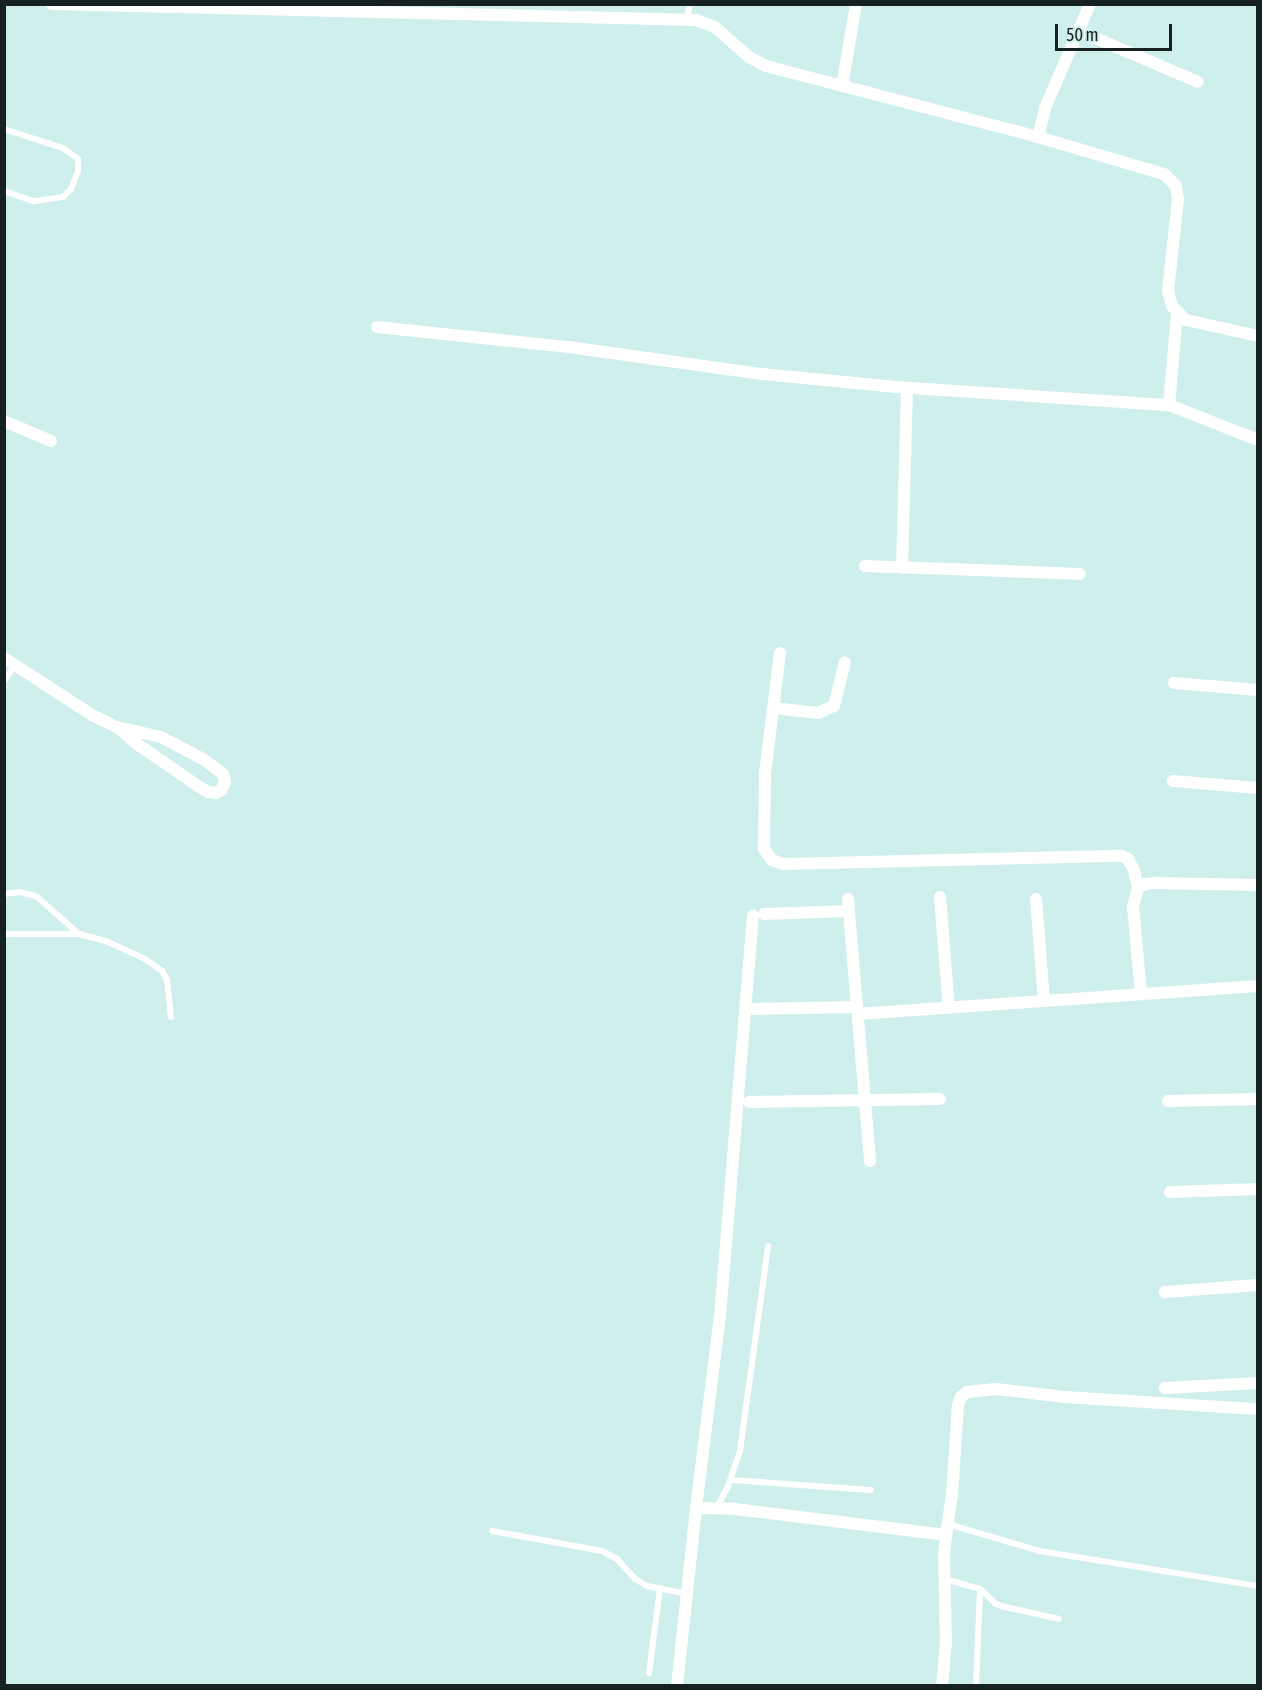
<!DOCTYPE html>
<html>
<head>
<meta charset="utf-8">
<style>
  body { margin:0 }
  #map { position:relative; width:1262px; height:1690px; overflow:hidden; background:#cfefec; font-family:"Asap Condensed",sans-serif }
  div>[style] { position:absolute }
  [style*='--x'] { left:calc(var(--x)*1px); top:calc(var(--y)*1px); width:calc(var(--w)*1px); rotate:calc(var(--a)*1deg) }
  .service>* { height:6px; margin:-3px; padding:0 3px; transform-origin:3px; border-radius:3px; background:#fff }
  .minor>* { height:12px; margin:-6px; padding:0 6px; transform-origin:6px; border-radius:6px; background:#fff }
  span { translate:-50% -50%; white-space:nowrap; text-align:center; line-height:1.15; -webkit-text-stroke:6px #cfefec; paint-order:stroke }
  .frame { position:absolute; inset:0; border:6px solid #162221; pointer-events:none }
  .scale { position:absolute; left:1055px; top:24px; width:117px; height:27px; box-sizing:border-box; border:3px solid #162221; border-top:0; padding-left:8px; font-size:18px; line-height:21px; white-space:nowrap; color:#162221; -webkit-text-stroke:4px #cfefec; paint-order:stroke }
</style>
</head>
<body>
<div id="map">
  <div class="service">
    <i style="--x:687;--y:18;--w:14;--a:-78"></i>
    <i style="--x:4;--y:129;--w:62;--a:17.9"></i>
    <i style="--x:63;--y:148;--w:19;--a:36"></i>
    <i style="--x:78;--y:159;--w:12;--a:90"></i>
    <i style="--x:78;--y:171;--w:19;--a:111"></i>
    <i style="--x:71;--y:189;--w:11;--a:135"></i>
    <i style="--x:63;--y:197;--w:30;--a:172"></i>
    <i style="--x:33;--y:201;--w:31;--a:-161"></i>
    <i style="--x:4;--y:681;--w:19;--a:-55"></i>
    <i style="--x:4;--y:894;--w:16;--a:-7"></i>
    <i style="--x:20;--y:892;--w:18;--a:16"></i>
    <i style="--x:37;--y:897;--w:56;--a:41.4"></i>
    <i style="--x:4;--y:934;--w:75;--a:0"></i>
    <i style="--x:79;--y:934;--w:28;--a:15"></i>
    <i style="--x:106;--y:941;--w:43;--a:24.8"></i>
    <i style="--x:145;--y:959;--w:21;--a:35"></i>
    <i style="--x:162;--y:971;--w:10;--a:61"></i>
    <i style="--x:167;--y:980;--w:37;--a:84"></i>
    <i style="--x:731;--y:1480;--w:140;--a:4.1"></i>
    <i style="--x:717;--y:1507;--w:24;--a:-62"></i>
    <i style="--x:728;--y:1486;--w:37;--a:-71"></i>
    <i style="--x:740;--y:1451;--w:207;--a:-82.2"></i>
    <i style="--x:948;--y:1524;--w:95;--a:16.5"></i>
    <i style="--x:1039;--y:1551;--w:222;--a:9.1"></i>
    <i style="--x:492;--y:1531;--w:112;--a:10.3"></i>
    <i style="--x:602;--y:1551;--w:17;--a:28"></i>
    <i style="--x:617;--y:1559;--w:27;--a:48"></i>
    <i style="--x:635;--y:1579;--w:14;--a:30"></i>
    <i style="--x:647;--y:1586;--w:41;--a:11.3"></i>
    <i style="--x:945;--y:1579;--w:36;--a:16"></i>
    <i style="--x:980;--y:1589;--w:22;--a:43"></i>
    <i style="--x:996;--y:1604;--w:9;--a:18"></i>
    <i style="--x:1005;--y:1607;--w:55;--a:12.5"></i>
    <i style="--x:649;--y:1673;--w:86;--a:-82.6"></i>
    <i style="--x:976;--y:1686;--w:97;--a:-87.6"></i>
  </div>
  <div class="minor">
    <i style="--x:52;--y:4;--w:644;--a:1.42"></i>
    <i style="--x:696;--y:20;--w:20;--a:20"></i>
    <i style="--x:715;--y:27;--w:45;--a:41.4"></i>
    <i style="--x:749;--y:57;--w:19;--a:28"></i>
    <i style="--x:766;--y:66;--w:281;--a:14.6"></i>
    <i style="--x:1038;--y:137;--w:131;--a:16.4"></i>
    <i style="--x:1164;--y:174;--w:17;--a:45"></i>
    <i style="--x:1176;--y:186;--w:13;--a:81"></i>
    <i style="--x:1178;--y:199;--w:93;--a:96.2"></i>
    <i style="--x:1168;--y:291;--w:16;--a:75"></i>
    <i style="--x:1172;--y:306;--w:20;--a:45"></i>
    <i style="--x:1186;--y:320;--w:74;--a:12.5"></i>
    <i style="--x:1079;--y:31;--w:129;--a:23.2"></i>
    <i style="--x:842;--y:86;--w:83;--a:-80.3"></i>
    <i style="--x:1038;--y:137;--w:30;--a:-76"></i>
    <i style="--x:1045;--y:108;--w:113;--a:-66.6"></i>
    <i style="--x:377;--y:327;--w:200;--a:6"></i>
    <i style="--x:576;--y:348;--w:188;--a:8"></i>
    <i style="--x:762;--y:374;--w:135;--a:5.5"></i>
    <i style="--x:896;--y:387;--w:274;--a:3.8"></i>
    <i style="--x:1169;--y:405;--w:92;--a:-85"></i>
    <i style="--x:1169;--y:405;--w:96;--a:21.5"></i>
    <i style="--x:4;--y:421;--w:51;--a:23.1"></i>
    <i style="--x:865;--y:566;--w:215;--a:2.1"></i>
    <i style="--x:902;--y:568;--w:180;--a:-88.4"></i>
    <i style="--x:780;--y:653;--w:121;--a:97.1"></i>
    <i style="--x:765;--y:773;--w:76;--a:90.8"></i>
    <i style="--x:764;--y:849;--w:14;--a:54"></i>
    <i style="--x:772;--y:860;--w:12;--a:20"></i>
    <i style="--x:783;--y:864;--w:339;--a:-1.4"></i>
    <i style="--x:1122;--y:856;--w:7;--a:27"></i>
    <i style="--x:1128;--y:859;--w:13;--a:61"></i>
    <i style="--x:1134;--y:870;--w:18;--a:77"></i>
    <i style="--x:4;--y:658;--w:105;--a:32.9"></i>
    <i style="--x:92;--y:715;--w:28;--a:26"></i>
    <i style="--x:117;--y:727;--w:26;--a:40"></i>
    <i style="--x:137;--y:744;--w:74;--a:34.5"></i>
    <i style="--x:198;--y:786;--w:12;--a:31"></i>
    <i style="--x:208;--y:792;--w:8;--a:7"></i>
    <i style="--x:216;--y:793;--w:6;--a:-31"></i>
    <i style="--x:221;--y:790;--w:9;--a:-63"></i>
    <i style="--x:225;--y:782;--w:8;--a:-104"></i>
    <i style="--x:223;--y:774;--w:25;--a:-143"></i>
    <i style="--x:203;--y:759;--w:47;--a:-152.4"></i>
    <i style="--x:161;--y:737;--w:45;--a:-167.2"></i>
    <i style="--x:1174;--y:683;--w:84;--a:4.8"></i>
    <i style="--x:774;--y:708;--w:44;--a:6.5"></i>
    <i style="--x:818;--y:713;--w:17;--a:-24"></i>
    <i style="--x:834;--y:706;--w:45;--a:-76"></i>
    <i style="--x:1173;--y:781;--w:85;--a:4.7"></i>
    <i style="--x:940;--y:897;--w:111;--a:85.4"></i>
    <i style="--x:848;--y:899;--w:263;--a:85.2"></i>
    <i style="--x:1036;--y:899;--w:102;--a:85.5"></i>
    <i style="--x:764;--y:914;--w:85;--a:-2"></i>
    <i style="--x:1141;--y:994;--w:88;--a:-95.2"></i>
    <i style="--x:1133;--y:906;--w:19;--a:-74"></i>
    <i style="--x:1138;--y:888;--w:8;--a:-30"></i>
    <i style="--x:1145;--y:884;--w:10;--a:-6"></i>
    <i style="--x:1155;--y:883;--w:103;--a:1.1"></i>
    <i style="--x:755;--y:1009;--w:102;--a:-1.1"></i>
    <i style="--x:858;--y:1014;--w:401;--a:-4"></i>
    <i style="--x:1168;--y:1101;--w:90;--a:-1.3"></i>
    <i style="--x:749;--y:1102;--w:191;--a:-0.9"></i>
    <i style="--x:1170;--y:1192;--w:88;--a:-2"></i>
    <i style="--x:1165;--y:1292;--w:93;--a:-4.3"></i>
    <i style="--x:1165;--y:1388;--w:93;--a:-3.1"></i>
    <i style="--x:696;--y:1508;--w:193;--a:-82.9"></i>
    <i style="--x:720;--y:1316;--w:402;--a:-85.3"></i>
    <i style="--x:677;--y:1686;--w:179;--a:-83.9"></i>
    <i style="--x:696;--y:1508;--w:39;--a:1"></i>
    <i style="--x:735;--y:1509;--w:213;--a:7"></i>
    <i style="--x:946;--y:1535;--w:40;--a:-81.5"></i>
    <i style="--x:952;--y:1495;--w:90;--a:-86.2"></i>
    <i style="--x:958;--y:1405;--w:9;--a:-69"></i>
    <i style="--x:961;--y:1397;--w:8;--a:-40"></i>
    <i style="--x:967;--y:1392;--w:29;--a:-6"></i>
    <i style="--x:996;--y:1389;--w:69;--a:6.6"></i>
    <i style="--x:1065;--y:1397;--w:193;--a:3.6"></i>
    <i style="--x:942;--y:1686;--w:44;--a:-84.8"></i>
    <i style="--x:946;--y:1642;--w:87;--a:-91.3"></i>
    <i style="--x:944;--y:1555;--w:20;--a:-84"></i>
  </div>
  <div class="frame"></div>
  <div class="scale">50 m</div>
</div>
</body>
</html>
